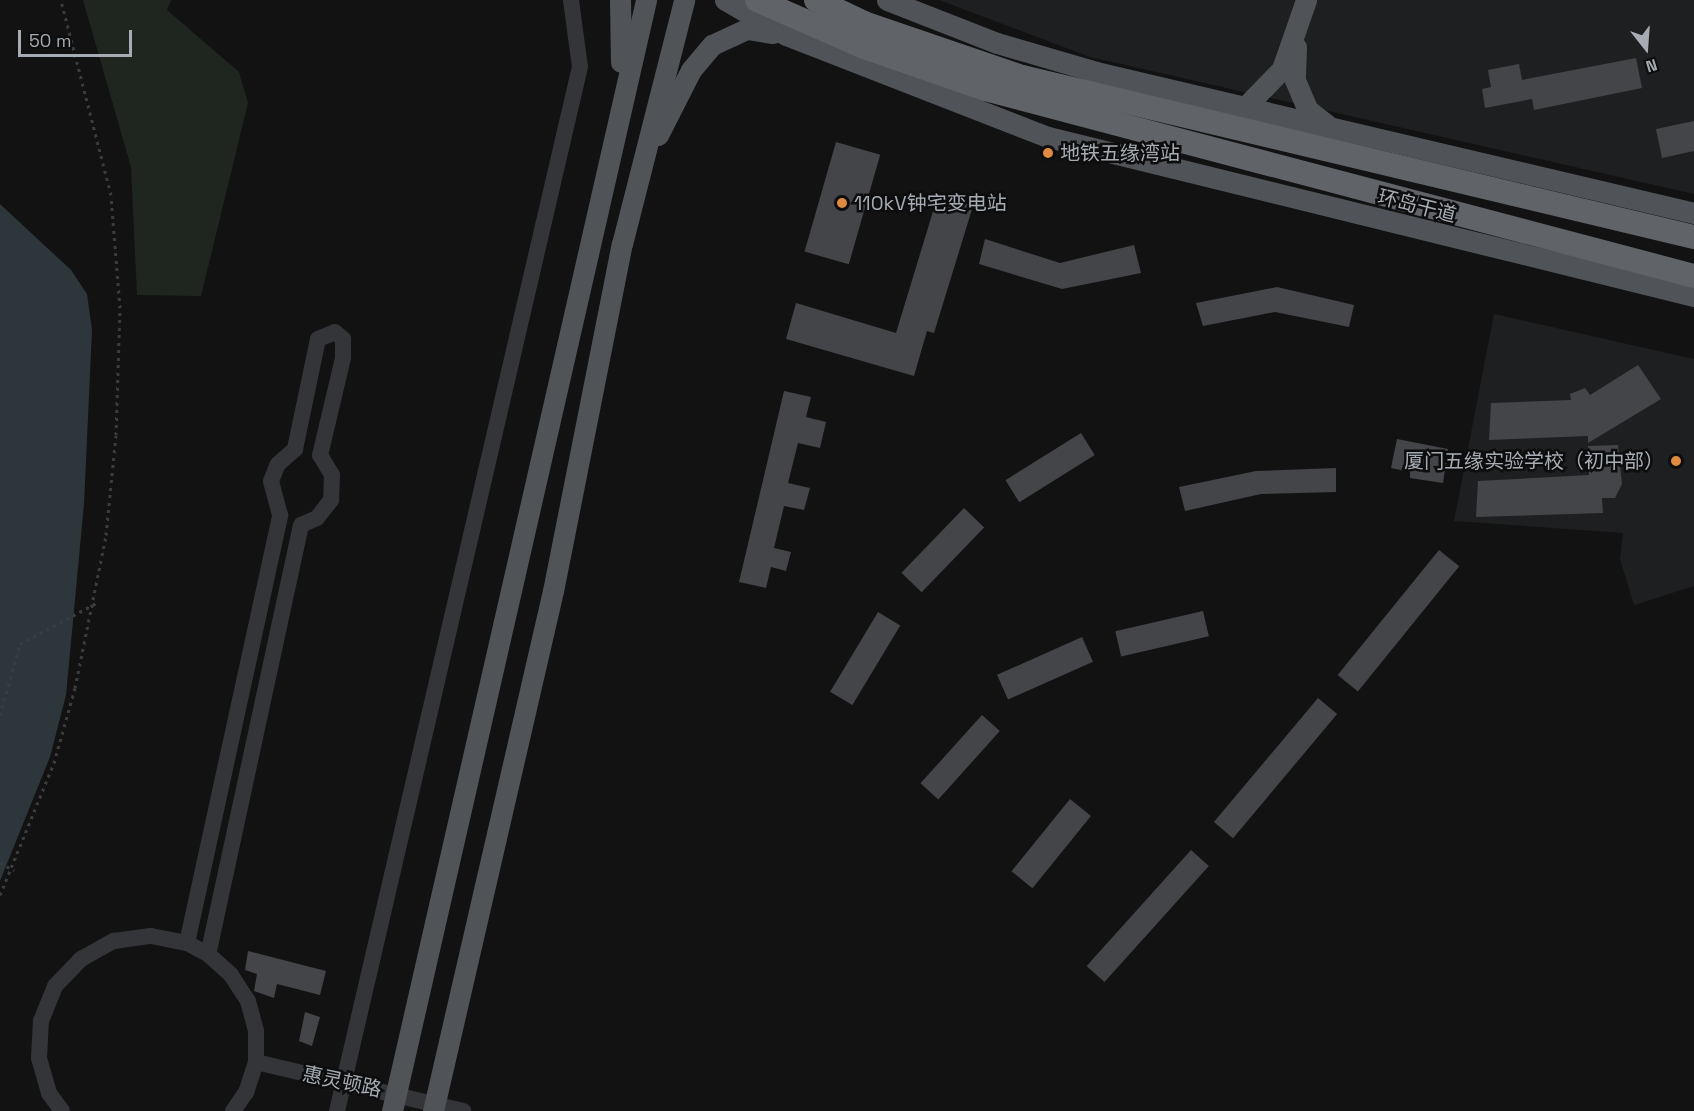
<!DOCTYPE html>
<html>
<head>
<meta charset="utf-8">
<style>
  body { margin:0 }
  #map { position:relative; width:1694px; height:1111px; overflow:hidden; background:#121213; font-family:"Space Grotesk","Noto Sans SC",sans-serif }
  div>[style] { position:absolute }
  [style*='--x'] { left:calc(var(--x)*1px); top:calc(var(--y)*1px); width:calc(var(--w)*1px); rotate:calc(var(--a)*1deg) }
  .built>* { inset:0; background:#1e1f20 }
  .green>* { inset:0; background:#1f261f }
  .water>* { inset:0; background:#2d373b }
  .building>* { inset:0; background:#444549; transform-origin:0 0 }
  .path>* { height:3px; margin-top:-1.5px; transform-origin:0; background:repeating-linear-gradient(90deg,#3a3c3f 0 3px,transparent 0 7.5px) }
  .minor>* { height:16px; margin:-8px; padding:0 8px; transform-origin:8px; border-radius:8px; background:#333538 }
  .major>* { height:21px; margin:-10.5px; padding:0 10.5px; transform-origin:10.5px; border-radius:10.5px; background:#505357 }
  .highway>* { height:24px; margin:-12px; padding:0 12px; transform-origin:12px; border-radius:12px; background:#606468 }
  .dots>* { width:16px; height:16px; translate:-50% -50%; box-sizing:border-box; border:3px solid #0d0d0e; border-radius:50% }
  span { translate:-50% -50%; white-space:nowrap; text-align:center; line-height:1.15; -webkit-text-stroke:5px #0d0d0e; paint-order:stroke }
  .poi-label { font-size:20px; color:#a5acb3 }
  .left { translate:0 -50%; text-align:left }
  .right { translate:-100% -50%; text-align:right }
  .street-label { font-size:20px; color:#a5acb3 }
  .north { position:absolute; left:1616px; top:18px; width:60px; height:60px; -webkit-text-stroke:4px #0d0d0e; paint-order:stroke; rotate:163deg; font-size:16px; font-weight:700; line-height:24px; text-align:center; color:#a5acb3 }
  .north::after { content:''; display:block; margin:auto; width:21px; height:27px; background:#a5acb3; clip-path:polygon(50% 0,100% 100%,50% 72%,0 100%) }
  .scale { position:absolute; left:18px; top:30px; width:114px; height:27px; box-sizing:border-box; border:3px solid #a5acb3; border-top:0; padding-left:8px; font-size:18px; line-height:21px; white-space:nowrap; color:#a5acb3; -webkit-text-stroke:4px #0d0d0e; paint-order:stroke }
</style>
</head>
<body>
<div id="map">
  <div class="built">
    <i style="clip-path:polygon(939px 0,1694px 0,1694px 194px,1090px 57px)"></i>
    <i style="clip-path:polygon(1494px 314px,1694px 359px,1694px 586px,1634px 605px,1620px 559px,1623px 533px,1454px 521px)"></i>
  </div>
  <div class="green">
    <i style="clip-path:polygon(83px 0,171px 0,167px 10px,239px 72px,248px 103px,201px 296px,137px 295px,131px 167px)"></i>
  </div>
  <div class="water">
    <i style="clip-path:polygon(0 204px,71px 270px,87px 294px,92px 330px,84px 504px,66px 695px,50px 757px,0 881px)"></i>
  </div>
  <div class="building">
    <i style="clip-path:polygon(1636px 58px,1642px 88px,1534px 110px,1532px 99px,1485px 108px,1482px 89px,1491px 87px,1488px 70px,1519px 64px,1522px 80px)"></i>
    <i style="clip-path:polygon(1694px 121px,1694px 151px,1662px 158px,1656px 129px)"></i>
    <i style="left:836px;top:142px;width:46px;height:114px;rotate:16deg"></i>
    <i style="clip-path:polygon(938px 195px,973px 206px,934px 333px,927px 331px,914px 376px,786px 339px,796px 303px,896px 333px)"></i>
    <i style="clip-path:polygon(985px 239px,1060px 263px,1134px 245px,1141px 273px,1062px 289px,979px 264px)"></i>
    <i style="clip-path:polygon(1277px 287px,1354px 305px,1349px 327px,1275px 312px,1203px 326px,1196px 303px)"></i>
    <i style="clip-path:polygon(1638px 365px,1661px 399px,1588px 443px,1588px 436px,1489px 440px,1491px 403px,1571px 400px,1570px 394px,1585px 388px,1590px 395px)"></i>
    <i style="clip-path:polygon(784px 391px,811px 397px,806px 417px,826px 422px,820px 448px,798px 443px,788px 483px,810px 488px,804px 510px,784px 506px,774px 548px,791px 552px,786px 571px,771px 567px,766px 588px,739px 582px)"></i>
    <i style="left:1081px;top:433px;width:26px;height:89px;rotate:58deg"></i>
    <i style="clip-path:polygon(1397px 439px,1448px 449px,1443px 483px,1410px 478px,1410px 472px,1391px 468px)"></i>
    <i style="clip-path:polygon(1618px 445px,1622px 484px,1615px 498px,1602px 498px,1603px 513px,1476px 517px,1478px 481px,1589px 475px,1588px 446px)"></i>
    <i style="clip-path:polygon(1336px 468px,1336px 492px,1261px 494px,1185px 511px,1179px 487px,1256px 471px)"></i>
    <i style="left:964px;top:508px;width:28px;height:90px;rotate:44deg"></i>
    <i style="left:1439px;top:550px;width:26px;height:161px;rotate:39deg"></i>
    <i style="left:1203px;top:611px;width:26px;height:90px;rotate:77deg"></i>
    <i style="left:878px;top:612px;width:26px;height:93px;rotate:31deg"></i>
    <i style="left:1082px;top:637px;width:27px;height:93px;rotate:66deg"></i>
    <i style="left:1318px;top:698px;width:25px;height:162px;rotate:40deg"></i>
    <i style="left:982px;top:715px;width:24px;height:92px;rotate:42deg"></i>
    <i style="left:1070px;top:799px;width:27px;height:93px;rotate:39deg"></i>
    <i style="left:1191px;top:850px;width:24px;height:156px;rotate:42deg"></i>
    <i style="clip-path:polygon(248px 951px,326px 971px,320px 995px,277px 984px,274px 998px,254px 991px,257px 974px,245px 970px)"></i>
    <i style="clip-path:polygon(305px 1012px,320px 1017px,312px 1046px,299px 1041px)"></i>
  </div>
  <div class="path">
    <i style="--x:0;--y:715;--w:74;--a:-74.3"></i>
    <i style="--x:20;--y:644;--w:89;--a:-28.3"></i>
    <i style="--x:0;--y:863;--w:16;--a:27"></i>
    <i style="--x:0;--y:895;--w:143;--a:-67.8"></i>
    <i style="--x:54;--y:763;--w:78;--a:-74.4"></i>
    <i style="--x:75;--y:688;--w:156;--a:-78.5"></i>
    <i style="--x:106;--y:535;--w:100;--a:-84.3"></i>
    <i style="--x:116;--y:435;--w:127;--a:-88.2"></i>
    <i style="--x:120;--y:308;--w:113;--a:-94.6"></i>
    <i style="--x:111;--y:195;--w:201;--a:-104.4"></i>
  </div>
  <div class="minor">
    <i style="--x:187;--y:943;--w:438;--a:-77.7"></i>
    <i style="--x:280;--y:515;--w:35;--a:-105"></i>
    <i style="--x:271;--y:481;--w:18;--a:-68"></i>
    <i style="--x:278;--y:464;--w:23;--a:-41"></i>
    <i style="--x:295;--y:449;--w:112;--a:-78.2"></i>
    <i style="--x:318;--y:339;--w:18;--a:-22"></i>
    <i style="--x:335;--y:332;--w:11;--a:41"></i>
    <i style="--x:343;--y:339;--w:19;--a:90"></i>
    <i style="--x:343;--y:358;--w:100;--a:103.3"></i>
    <i style="--x:320;--y:455;--w:23;--a:59"></i>
    <i style="--x:332;--y:475;--w:25;--a:92"></i>
    <i style="--x:331;--y:500;--w:23;--a:128"></i>
    <i style="--x:317;--y:518;--w:17;--a:156"></i>
    <i style="--x:301;--y:525;--w:439;--a:102.2"></i>
    <i style="--x:256;--y:1062;--w:213;--a:13.3"></i>
    <i style="--x:62;--y:1111;--w:22;--a:-126"></i>
    <i style="--x:49;--y:1093;--w:36;--a:-106"></i>
    <i style="--x:39;--y:1058;--w:37;--a:-87"></i>
    <i style="--x:41;--y:1021;--w:38;--a:-68"></i>
    <i style="--x:55;--y:986;--w:37;--a:-46"></i>
    <i style="--x:81;--y:959;--w:38;--a:-29"></i>
    <i style="--x:114;--y:941;--w:37;--a:-8"></i>
    <i style="--x:151;--y:936;--w:37;--a:11"></i>
    <i style="--x:187;--y:943;--w:24;--a:28"></i>
    <i style="--x:208;--y:954;--w:31;--a:42"></i>
    <i style="--x:231;--y:975;--w:31;--a:57"></i>
    <i style="--x:248;--y:1001;--w:31;--a:75"></i>
    <i style="--x:256;--y:1031;--w:31;--a:90"></i>
    <i style="--x:256;--y:1062;--w:32;--a:108"></i>
    <i style="--x:246;--y:1092;--w:23;--a:124"></i>
    <i style="--x:337;--y:1111;--w:1072;--a:-76.9"></i>
    <i style="--x:580;--y:67;--w:68;--a:-97.7"></i>
  </div>
  <div class="major">
    <i style="--x:620;--y:0;--w:62;--a:89.1"></i>
    <i style="--x:725;--y:0;--w:70;--a:29.8"></i>
    <i style="--x:786;--y:35;--w:281;--a:21.3"></i>
    <i style="--x:1048;--y:137;--w:665;--a:13.83"></i>
    <i style="--x:887;--y:0;--w:118;--a:21.4"></i>
    <i style="--x:997;--y:43;--w:103;--a:16.3"></i>
    <i style="--x:1096;--y:72;--w:614;--a:13.27"></i>
    <i style="--x:1296;--y:47;--w:33;--a:92"></i>
    <i style="--x:1295;--y:80;--w:33;--a:67"></i>
    <i style="--x:1308;--y:110;--w:24;--a:38"></i>
    <i style="--x:1246;--y:106;--w:52;--a:-45.8"></i>
    <i style="--x:1282;--y:69;--w:73;--a:-70.8"></i>
    <i style="--x:658;--y:135;--w:73;--a:-63.1"></i>
    <i style="--x:691;--y:70;--w:33;--a:-50"></i>
    <i style="--x:712;--y:45;--w:38;--a:-25"></i>
    <i style="--x:747;--y:29;--w:26;--a:9"></i>
    <i style="--x:392;--y:1111;--w:1140;--a:-77.12"></i>
    <i style="--x:433;--y:1111;--w:534;--a:-77.01"></i>
    <i style="--x:553;--y:591;--w:354;--a:-78.8"></i>
    <i style="--x:622;--y:244;--w:252;--a:-75.7"></i>
  </div>
  <div class="highway">
    <i style="--x:757;--y:0;--w:117;--a:23.7"></i>
    <i style="--x:864;--y:47;--w:128;--a:19.1"></i>
    <i style="--x:985;--y:89;--w:733;--a:14.78"></i>
    <i style="--x:816;--y:0;--w:53;--a:25.6"></i>
    <i style="--x:864;--y:23;--w:167;--a:18.9"></i>
    <i style="--x:1022;--y:77;--w:691;--a:13.39"></i>
  </div>
  <div class="dots">
    <i style="left:1048px;top:153px;background:#df8a3e"></i>
    <i style="left:842px;top:203px;background:#df8a3e"></i>
    <i style="left:1676px;top:461px;background:#df8a3e"></i>
  </div>
  <div class="poi-label">
    <span class="left" style="left:1060px;top:153px">地铁五缘湾站</span>
    <span class="left" style="left:854px;top:203px">110kV钟宅变电站</span>
    <span class="right" style="left:1664px;top:461px">厦门五缘实验学校（初中部）</span>
  </div>
  <div class="street-label">
    <span style="left:1417px;top:206px;rotate:14deg">环岛干道</span>
    <span style="left:342px;top:1082px;rotate:12deg">惠灵顿路</span>
  </div>
  <div class="north">N</div>
  <div class="scale">50 m</div>
</div>
</body>
</html>
